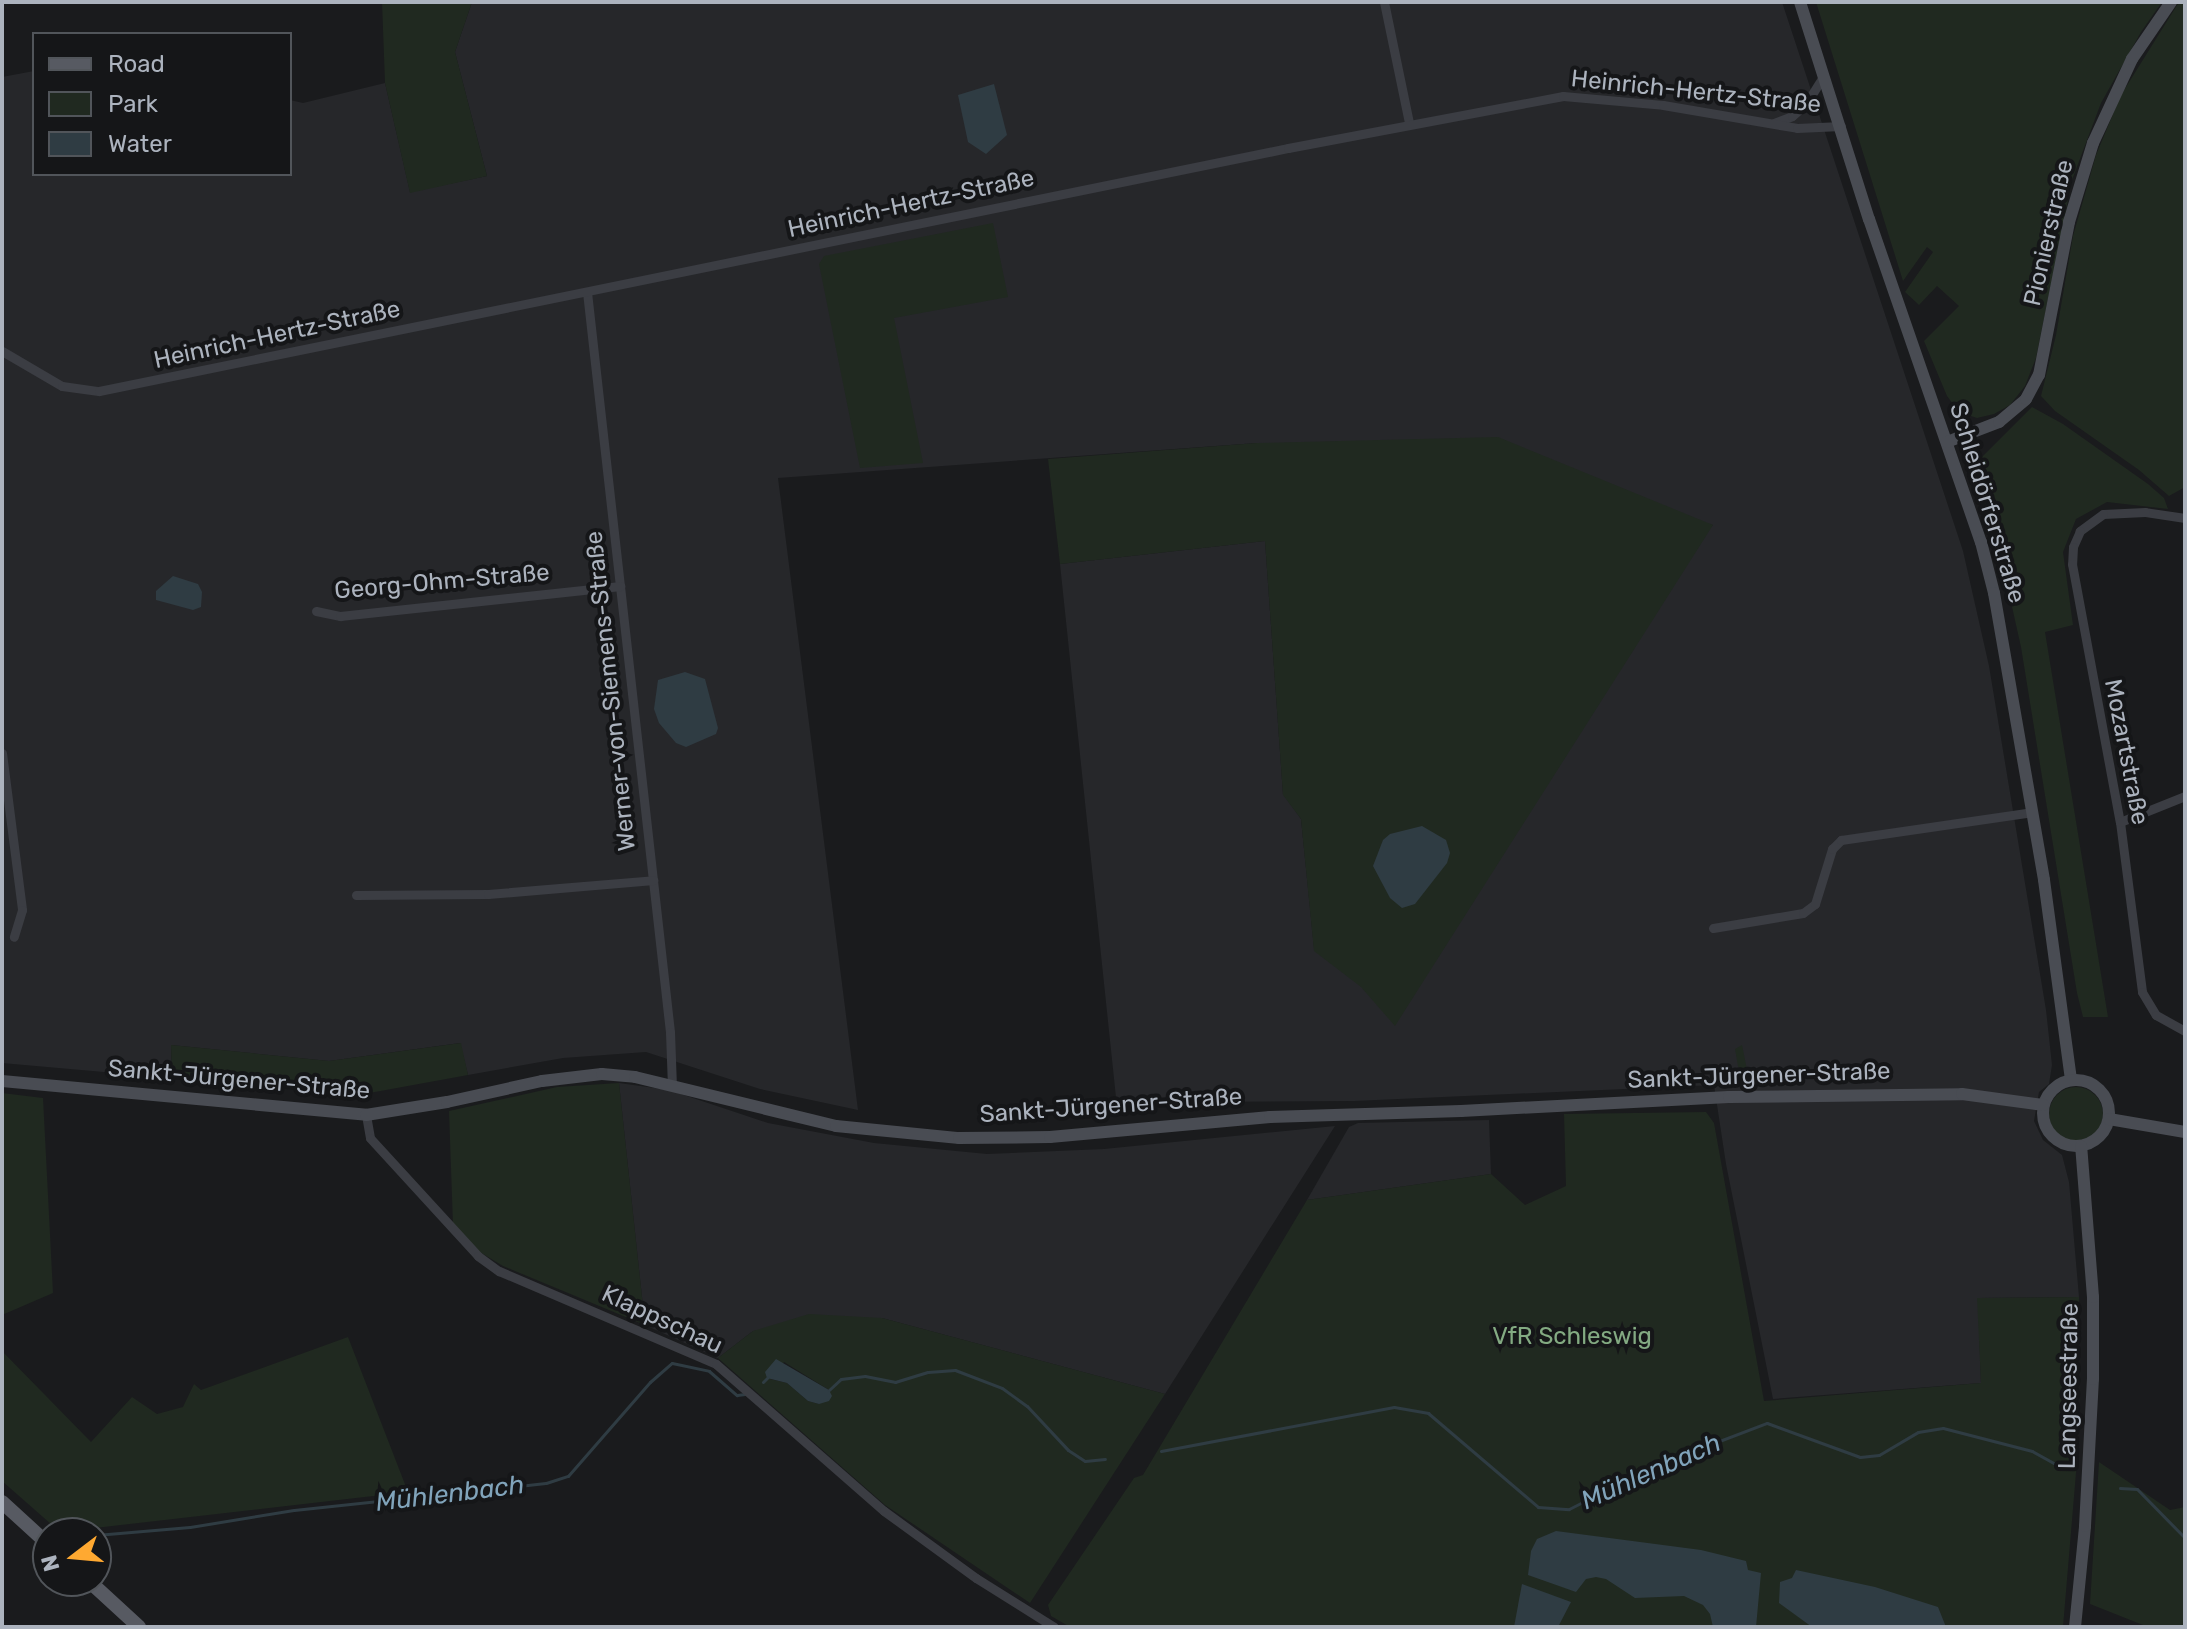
<!DOCTYPE html>
<html>
<head>
<meta charset="utf-8">
<style>
  body { margin:0 }
  #map { position:relative; width:2187px; height:1629px; overflow:hidden; background:#1a1b1d; font-family:Rubik,sans-serif }
  div>[style] { position:absolute }
  [style*='--x'] { left:calc(var(--x)*1px); top:calc(var(--y)*1px); width:calc(var(--w)*1px); rotate:calc(var(--a)*1deg) }
  .built>* { inset:0; background:#26272a }
  .green>* { inset:0; background:#202920 }
  .round { border-radius:50% }
  .water>* { inset:0; background:#2f3c43 }
  .stream>* { height:3px; margin:-1.5px; padding:0 1.5px; transform-origin:1.5px; border-radius:1.5px; background:#2f3c43 }
  .street>* { height:9px; margin:-4.5px; padding:0 4.5px; transform-origin:4.5px; border-radius:4.5px; background:#3b3d43 }
  .secondary>* { height:12px; margin:-6px; padding:0 6px; transform-origin:6px; border-radius:6px; background:#494c53 }
  .secondary>.ring { margin:-6px; padding:0; box-sizing:content-box; background:none; border:12px solid #494c53; border-radius:50% }
  .primary>* { height:14px; margin:-7px; padding:0 7px; transform-origin:7px; border-radius:7px; background:#575a62 }
  span { translate:-50% -50%; white-space:nowrap; text-align:center; line-height:1.15; -webkit-text-stroke:8px #151618; paint-order:stroke }
  .street-label { font-size:24px; color:#acb3be }
  .park-label { font-size:24px; color:#83aa82 }
  .water-label { font-size:26px; color:#81a4bb; font-style:italic }
  .frame { position:absolute; inset:0; border:4px solid #acb3be; pointer-events:none }
  .legend { position:absolute; left:32px; top:32px; width:260px; height:144px; box-sizing:border-box; background:#151618; border:2px solid #51555a; margin:0; padding:10px 14px; list-style:none; font-size:24px; color:#acb3be }
  .legend li { display:flex; align-items:center; gap:16px; height:40px }
  .legend b { width:40px; border:2px solid #51555a }
  .north { position:absolute; left:32px; top:1517px; width:80px; height:80px; box-sizing:border-box; background:#151618; border:2px solid #51555a; border-radius:50%; rotate:254deg; font-size:22px; font-weight:700; line-height:32px; text-align:center; color:#acb3be }
  .north::after { content:''; display:block; margin:auto; width:28px; height:36px; background:#ffa931; clip-path:polygon(50% 0,100% 100%,50% 72%,0 100%) }
</style>
</head>
<body>
<div id="map">
  <div class="built">
    <i style="clip-path:polygon(472px 2px,1782px 2px,1963px 551px,1989px 666px,2046px 1010px,2052px 1065px,2049px 1084px,2039px 1092px,2034px 1121px,2043px 1140px,2062px 1155px,2069px 1182px,2079px 1297px,1978px 1298px,1981px 1383px,1773px 1399px,1726px 1164px,1714px 1085px,1354px 1101px,1175px 1102px,1117px 1107px,1060px 564px,1265px 541px,1283px 794px,1301px 819px,1314px 948px,1364px 797px,1713px 525px,1257px 443px,778px 478px,858px 1110px,760px 1089px,646px 1052px,563px 1058px,468px 1075px,460px 1043px,329px 1061px,171px 1045px,172px 1078px,2px 1063px,2px 77px,34px 71px,34px 174px,290px 174px,290px 100px,303px 103px,385px 83px,410px 192px,487px 176px,455px 52px)"></i>
    <i style="clip-path:polygon(619px 1083px,669px 1090px,768px 1123px,874px 1143px,987px 1154px,1104px 1149px,1335px 1126px,1165px 1394px,882px 1318px,753px 1331px,718px 1358px,645px 1325px)"></i>
    <i style="clip-path:polygon(1489px 1120px,1491px 1174px,1307px 1200px,1349px 1127px,1358px 1123px)"></i>
  </div>
  <div class="green">
    <i style="clip-path:polygon(382px 2px,472px 2px,455px 52px,487px 176px,410px 193px,385px 83px)"></i>
    <i style="clip-path:polygon(1816px 2px,2162px 2px,2141px 32px,2101px 103px,2072px 180px,2036px 358px,2025px 386px,2010px 405px,1994px 414px,1977px 418px,1959px 412px,1947px 396px,1924px 341px,1959px 306px,1937px 286px,1919px 305px,1905px 292px,1933px 252px,1927px 247px,1903px 281px)"></i>
    <i style="clip-path:polygon(2179px 2px,2185px 2px,2185px 487px,2169px 496px,2139px 470px,2055px 411px,2041px 396px,2056px 335px,2073px 236px,2096px 155px,2121px 95px)"></i>
    <i style="clip-path:polygon(993px 223px,1008px 297px,894px 318px,923px 463px,860px 468px,819px 264px,824px 256px)"></i>
    <i style="clip-path:polygon(2032px 407px,2063px 424px,2148px 484px,2164px 498px,2168px 509px,2107px 502px,2076px 519px,2063px 552px,2073px 625px,2045px 632px,2108px 1017px,2083px 1017px,2077px 993px,2021px 647px,2004px 571px,1977px 485px,1977px 462px)"></i>
    <i style="clip-path:polygon(1498px 437px,1713px 525px,1395px 1026px,1361px 987px,1314px 951px,1301px 819px,1283px 795px,1265px 541px,1060px 564px,1048px 459px,1257px 443px)"></i>
    <i style="clip-path:polygon(461px 1043px,468px 1075px,364px 1094px,172px 1078px,171px 1045px,329px 1061px)"></i>
    <i style="clip-path:polygon(1742px 1045px,1747px 1070px,1750px 1069px,1751px 1081px,1746px 1081px,1738px 1066px,1735px 1049px)"></i>
    <i style="clip-path:polygon(619px 1083px,645px 1325px,503px 1266px,478px 1251px,453px 1225px,449px 1111px,557px 1087px)"></i>
    <i class="round" style="left:2049px;top:1087px;width:54px;height:54px"></i>
    <i style="clip-path:polygon(2px 1093px,43px 1098px,53px 1293px,2px 1315px)"></i>
    <i style="clip-path:polygon(1706px 1112px,1714px 1123px,1764px 1401px,1981px 1383px,1977px 1298px,2079px 1297px,2077px 1461px,2063px 1627px,1070px 1627px,1051px 1616px,1048px 1605px,1134px 1478px,1143px 1475px,1307px 1200px,1491px 1174px,1525px 1205px,1566px 1186px,1564px 1114px)"></i>
    <i style="clip-path:polygon(evenodd,809px 1314px,882px 1318px,1165px 1394px,1030px 1603px,885px 1505px,718px 1358px,753px 1331px,809px 1314px,784px 1362px,829px 1390px,819px 1404px,808px 1401px,787px 1383px,770px 1379px,784px 1362px)"></i>
    <i style="clip-path:polygon(348px 1337px,408px 1492px,60px 1532px,2px 1481px,2px 1351px,91px 1442px,132px 1397px,157px 1414px,183px 1407px,194px 1384px,201px 1390px)"></i>
    <i style="clip-path:polygon(2099px 1462px,2170px 1510px,2185px 1507px,2185px 1627px,2148px 1627px,2090px 1604px)"></i>
  </div>
  <div class="water">
    <i style="clip-path:polygon(994px 84px,1007px 135px,986px 154px,968px 142px,958px 95px)"></i>
    <i style="clip-path:polygon(173px 576px,198px 584px,202px 592px,201px 607px,193px 610px,156px 600px,156px 591px)"></i>
    <i style="clip-path:polygon(685px 672px,705px 679px,718px 728px,716px 734px,686px 747px,676px 743px,659px 723px,654px 709px,658px 680px)"></i>
    <i style="clip-path:polygon(1422px 826px,1446px 840px,1450px 853px,1447px 863px,1415px 904px,1402px 908px,1390px 898px,1373px 866px,1383px 840px,1390px 834px)"></i>
    <i style="clip-path:polygon(776px 1359px,829px 1390px,832px 1396px,829px 1401px,819px 1404px,808px 1401px,787px 1383px,767px 1378px,765px 1372px)"></i>
    <i style="clip-path:polygon(1556px 1531px,1701px 1550px,1746px 1561px,1748px 1570px,1761px 1573px,1756px 1627px,1713px 1627px,1710px 1614px,1703px 1605px,1684px 1596px,1635px 1598px,1606px 1579px,1596px 1577px,1586px 1579px,1576px 1592px,1528px 1575px,1531px 1551px,1537px 1539px)"></i>
    <i style="clip-path:polygon(1796px 1570px,1875px 1587px,1938px 1607px,1946px 1627px,1812px 1627px,1779px 1603px,1780px 1582px,1792px 1578px)"></i>
    <i style="clip-path:polygon(1522px 1584px,1571px 1602px,1558px 1627px,1514px 1627px)"></i>
  </div>
  <div class="stream">
    <i style="--x:763;--y:1382;--w:6;--a:-45"></i>
    <i style="--x:829;--y:1390;--w:16;--a:-43"></i>
    <i style="--x:841;--y:1379;--w:24;--a:-7"></i>
    <i style="--x:865;--y:1376;--w:31;--a:11"></i>
    <i style="--x:895;--y:1382;--w:34;--a:-17"></i>
    <i style="--x:928;--y:1372;--w:27;--a:-4"></i>
    <i style="--x:955;--y:1370;--w:50;--a:21"></i>
    <i style="--x:1002;--y:1388;--w:31;--a:36"></i>
    <i style="--x:1027;--y:1406;--w:60;--a:47"></i>
    <i style="--x:1068;--y:1450;--w:20;--a:33"></i>
    <i style="--x:1085;--y:1461;--w:20;--a:-6"></i>
    <i style="--x:1161;--y:1451;--w:237;--a:-10.7"></i>
    <i style="--x:1394;--y:1407;--w:35;--a:10"></i>
    <i style="--x:1428;--y:1413;--w:145;--a:40.5"></i>
    <i style="--x:1538;--y:1507;--w:31;--a:4"></i>
    <i style="--x:1569;--y:1509;--w:92;--a:-27.1"></i>
    <i style="--x:1651;--y:1467;--w:124;--a:-20.8"></i>
    <i style="--x:1767;--y:1423;--w:99;--a:20.1"></i>
    <i style="--x:1860;--y:1457;--w:19;--a:-6"></i>
    <i style="--x:1879;--y:1455;--w:45;--a:-30.5"></i>
    <i style="--x:1918;--y:1432;--w:25;--a:-9"></i>
    <i style="--x:1943;--y:1428;--w:92;--a:14.5"></i>
    <i style="--x:2032;--y:1451;--w:35;--a:29"></i>
    <i style="--x:2120;--y:1488;--w:17;--a:3"></i>
    <i style="--x:2137;--y:1489;--w:69;--a:45.6"></i>
    <i style="--x:96;--y:1535;--w:94;--a:-4.9"></i>
    <i style="--x:190;--y:1527;--w:105;--a:-9.3"></i>
    <i style="--x:294;--y:1510;--w:253;--a:-6.1"></i>
    <i style="--x:546;--y:1483;--w:23;--a:-18"></i>
    <i style="--x:568;--y:1476;--w:125;--a:-48.9"></i>
    <i style="--x:650;--y:1382;--w:29;--a:-41"></i>
    <i style="--x:672;--y:1363;--w:38;--a:12"></i>
    <i style="--x:709;--y:1371;--w:37;--a:41"></i>
    <i style="--x:737;--y:1395;--w:8;--a:-7"></i>
  </div>
  <div class="street">
    <i style="--x:1384;--y:2;--w:124;--a:78.3"></i>
    <i style="--x:1774;--y:123;--w:19;--a:-21"></i>
    <i style="--x:1792;--y:116;--w:18;--a:-41"></i>
    <i style="--x:1806;--y:104;--w:34;--a:-58"></i>
    <i style="--x:587;--y:292;--w:745;--a:83.6"></i>
    <i style="--x:670;--y:1032;--w:54;--a:87.9"></i>
    <i style="--x:2;--y:351;--w:69;--a:30.3"></i>
    <i style="--x:62;--y:386;--w:37;--a:8"></i>
    <i style="--x:99;--y:391;--w:1214;--a:-11.55"></i>
    <i style="--x:1288;--y:148;--w:280;--a:-10.7"></i>
    <i style="--x:1563;--y:96;--w:100;--a:5.1"></i>
    <i style="--x:1663;--y:105;--w:136;--a:9.7"></i>
    <i style="--x:1797;--y:128;--w:44;--a:-2.6"></i>
    <i style="--x:2185;--y:518;--w:40;--a:-171.5"></i>
    <i style="--x:2145;--y:512;--w:42;--a:177.3"></i>
    <i style="--x:2103;--y:514;--w:29;--a:144"></i>
    <i style="--x:2080;--y:531;--w:17;--a:114"></i>
    <i style="--x:2073;--y:547;--w:17;--a:93"></i>
    <i style="--x:2072;--y:564;--w:262;--a:79.5"></i>
    <i style="--x:2120;--y:822;--w:171;--a:82.6"></i>
    <i style="--x:2142;--y:992;--w:27;--a:59"></i>
    <i style="--x:2156;--y:1015;--w:33;--a:29"></i>
    <i style="--x:316;--y:611;--w:25;--a:12"></i>
    <i style="--x:340;--y:616;--w:282;--a:-6.1"></i>
    <i style="--x:2;--y:753;--w:158;--a:82.7"></i>
    <i style="--x:22;--y:910;--w:28;--a:107"></i>
    <i style="--x:2120;--y:822;--w:70;--a:-21.8"></i>
    <i style="--x:356;--y:895;--w:132;--a:-0.4"></i>
    <i style="--x:488;--y:894;--w:166;--a:-4.8"></i>
    <i style="--x:1713;--y:928;--w:91;--a:-9.5"></i>
    <i style="--x:1803;--y:913;--w:15;--a:-37"></i>
    <i style="--x:1815;--y:904;--w:58;--a:-72.8"></i>
    <i style="--x:1832;--y:849;--w:13;--a:-45"></i>
    <i style="--x:1841;--y:840;--w:194;--a:-8.3"></i>
    <i style="--x:366;--y:1115;--w:23;--a:80"></i>
    <i style="--x:370;--y:1138;--w:160;--a:47.5"></i>
    <i style="--x:478;--y:1256;--w:26;--a:36"></i>
    <i style="--x:499;--y:1271;--w:236;--a:23.2"></i>
    <i style="--x:716;--y:1364;--w:223;--a:41.2"></i>
    <i style="--x:884;--y:1511;--w:114;--a:36.1"></i>
    <i style="--x:976;--y:1578;--w:92;--a:32.1"></i>
  </div>
  <div class="secondary">
    <i style="--x:1800;--y:2;--w:228;--a:72.4"></i>
    <i style="--x:1869;--y:219;--w:342;--a:70.9"></i>
    <i style="--x:1981;--y:542;--w:53;--a:75.7"></i>
    <i style="--x:1994;--y:593;--w:291;--a:80.1"></i>
    <i style="--x:2044;--y:880;--w:202;--a:82.3"></i>
    <i style="--x:1947;--y:442;--w:56;--a:-21"></i>
    <i style="--x:1999;--y:422;--w:35;--a:-40"></i>
    <i style="--x:2026;--y:399;--w:27;--a:-62"></i>
    <i style="--x:2039;--y:375;--w:156;--a:-78.9"></i>
    <i style="--x:2069;--y:222;--w:83;--a:-73.1"></i>
    <i style="--x:2093;--y:143;--w:93;--a:-65.1"></i>
    <i style="--x:2132;--y:59;--w:69;--a:-55.6"></i>
    <i class="ring" style="left:2043px;top:1080px;width:54px;height:54px"></i>
    <i style="--x:2;--y:1081;--w:366;--a:5.3"></i>
    <i style="--x:366;--y:1115;--w:82;--a:-9.1"></i>
    <i style="--x:447;--y:1102;--w:97;--a:-12.5"></i>
    <i style="--x:542;--y:1081;--w:60;--a:-6.7"></i>
    <i style="--x:602;--y:1074;--w:33;--a:5"></i>
    <i style="--x:635;--y:1077;--w:207;--a:13.7"></i>
    <i style="--x:836;--y:1126;--w:124;--a:5.6"></i>
    <i style="--x:959;--y:1138;--w:91;--a:-0.6"></i>
    <i style="--x:1050;--y:1137;--w:221;--a:-5.2"></i>
    <i style="--x:1270;--y:1117;--w:191;--a:-1.8"></i>
    <i style="--x:1461;--y:1111;--w:268;--a:-3"></i>
    <i style="--x:1729;--y:1097;--w:233;--a:-0.7"></i>
    <i style="--x:1962;--y:1094;--w:82;--a:7.7"></i>
    <i style="--x:2109;--y:1119;--w:77;--a:9.7"></i>
    <i style="--x:2075;--y:1627;--w:101;--a:-84.3"></i>
    <i style="--x:2085;--y:1526;--w:147;--a:-86.9"></i>
    <i style="--x:2093;--y:1379;--w:82;--a:-90"></i>
    <i style="--x:2093;--y:1297;--w:151;--a:-94.5"></i>
  </div>
  <div class="primary">
    <i style="--x:2;--y:1502;--w:62;--a:42.4"></i>
    <i style="--x:89;--y:1581;--w:68;--a:42.6"></i>
  </div>
  <div class="street-label">
    <span style="left:1696px;top:92px;rotate:6deg">Heinrich-Hertz-Straße</span>
    <span style="left:911px;top:204px;rotate:-12deg">Heinrich-Hertz-Straße</span>
    <span style="left:2049px;top:233px;rotate:-77deg">Pionierstraße</span>
    <span style="left:277px;top:335px;rotate:-12deg">Heinrich-Hertz-Straße</span>
    <span style="left:1987px;top:503px;rotate:73deg">Schleidörferstraße</span>
    <span style="left:442px;top:582px;rotate:-5deg">Georg-Ohm-Straße</span>
    <span style="left:611px;top:691px;rotate:-96deg">Werner-von-Siemens-Straße</span>
    <span style="left:2126px;top:752px;rotate:79deg">Mozartstraße</span>
    <span style="left:1759px;top:1076px;rotate:-2deg">Sankt-Jürgener-Straße</span>
    <span style="left:239px;top:1080px;rotate:5deg">Sankt-Jürgener-Straße</span>
    <span style="left:1111px;top:1106px;rotate:-4deg">Sankt-Jürgener-Straße</span>
    <span style="left:662px;top:1320px;rotate:25deg">Klappschau</span>
    <span style="left:2069px;top:1386px;rotate:-89deg">Langseestraße</span>
  </div>
  <div class="park-label">
    <span style="left:1572px;top:1337px">VfR Schleswig</span>
  </div>
  <div class="water-label">
    <span style="left:1651px;top:1472px;rotate:-24deg">Mühlenbach</span>
    <span style="left:450px;top:1494px;rotate:-7deg">Mühlenbach</span>
  </div>
  <div class="frame"></div>
  <ul class="legend">
  <li><b style="height:10px;background:#575a62"></b>Road</li>
  <li><b style="height:22px;background:#202920"></b>Park</li>
  <li><b style="height:22px;background:#2f3c43"></b>Water</li>
  </ul>
  <div class="north">N</div>
</div>
</body>
</html>
